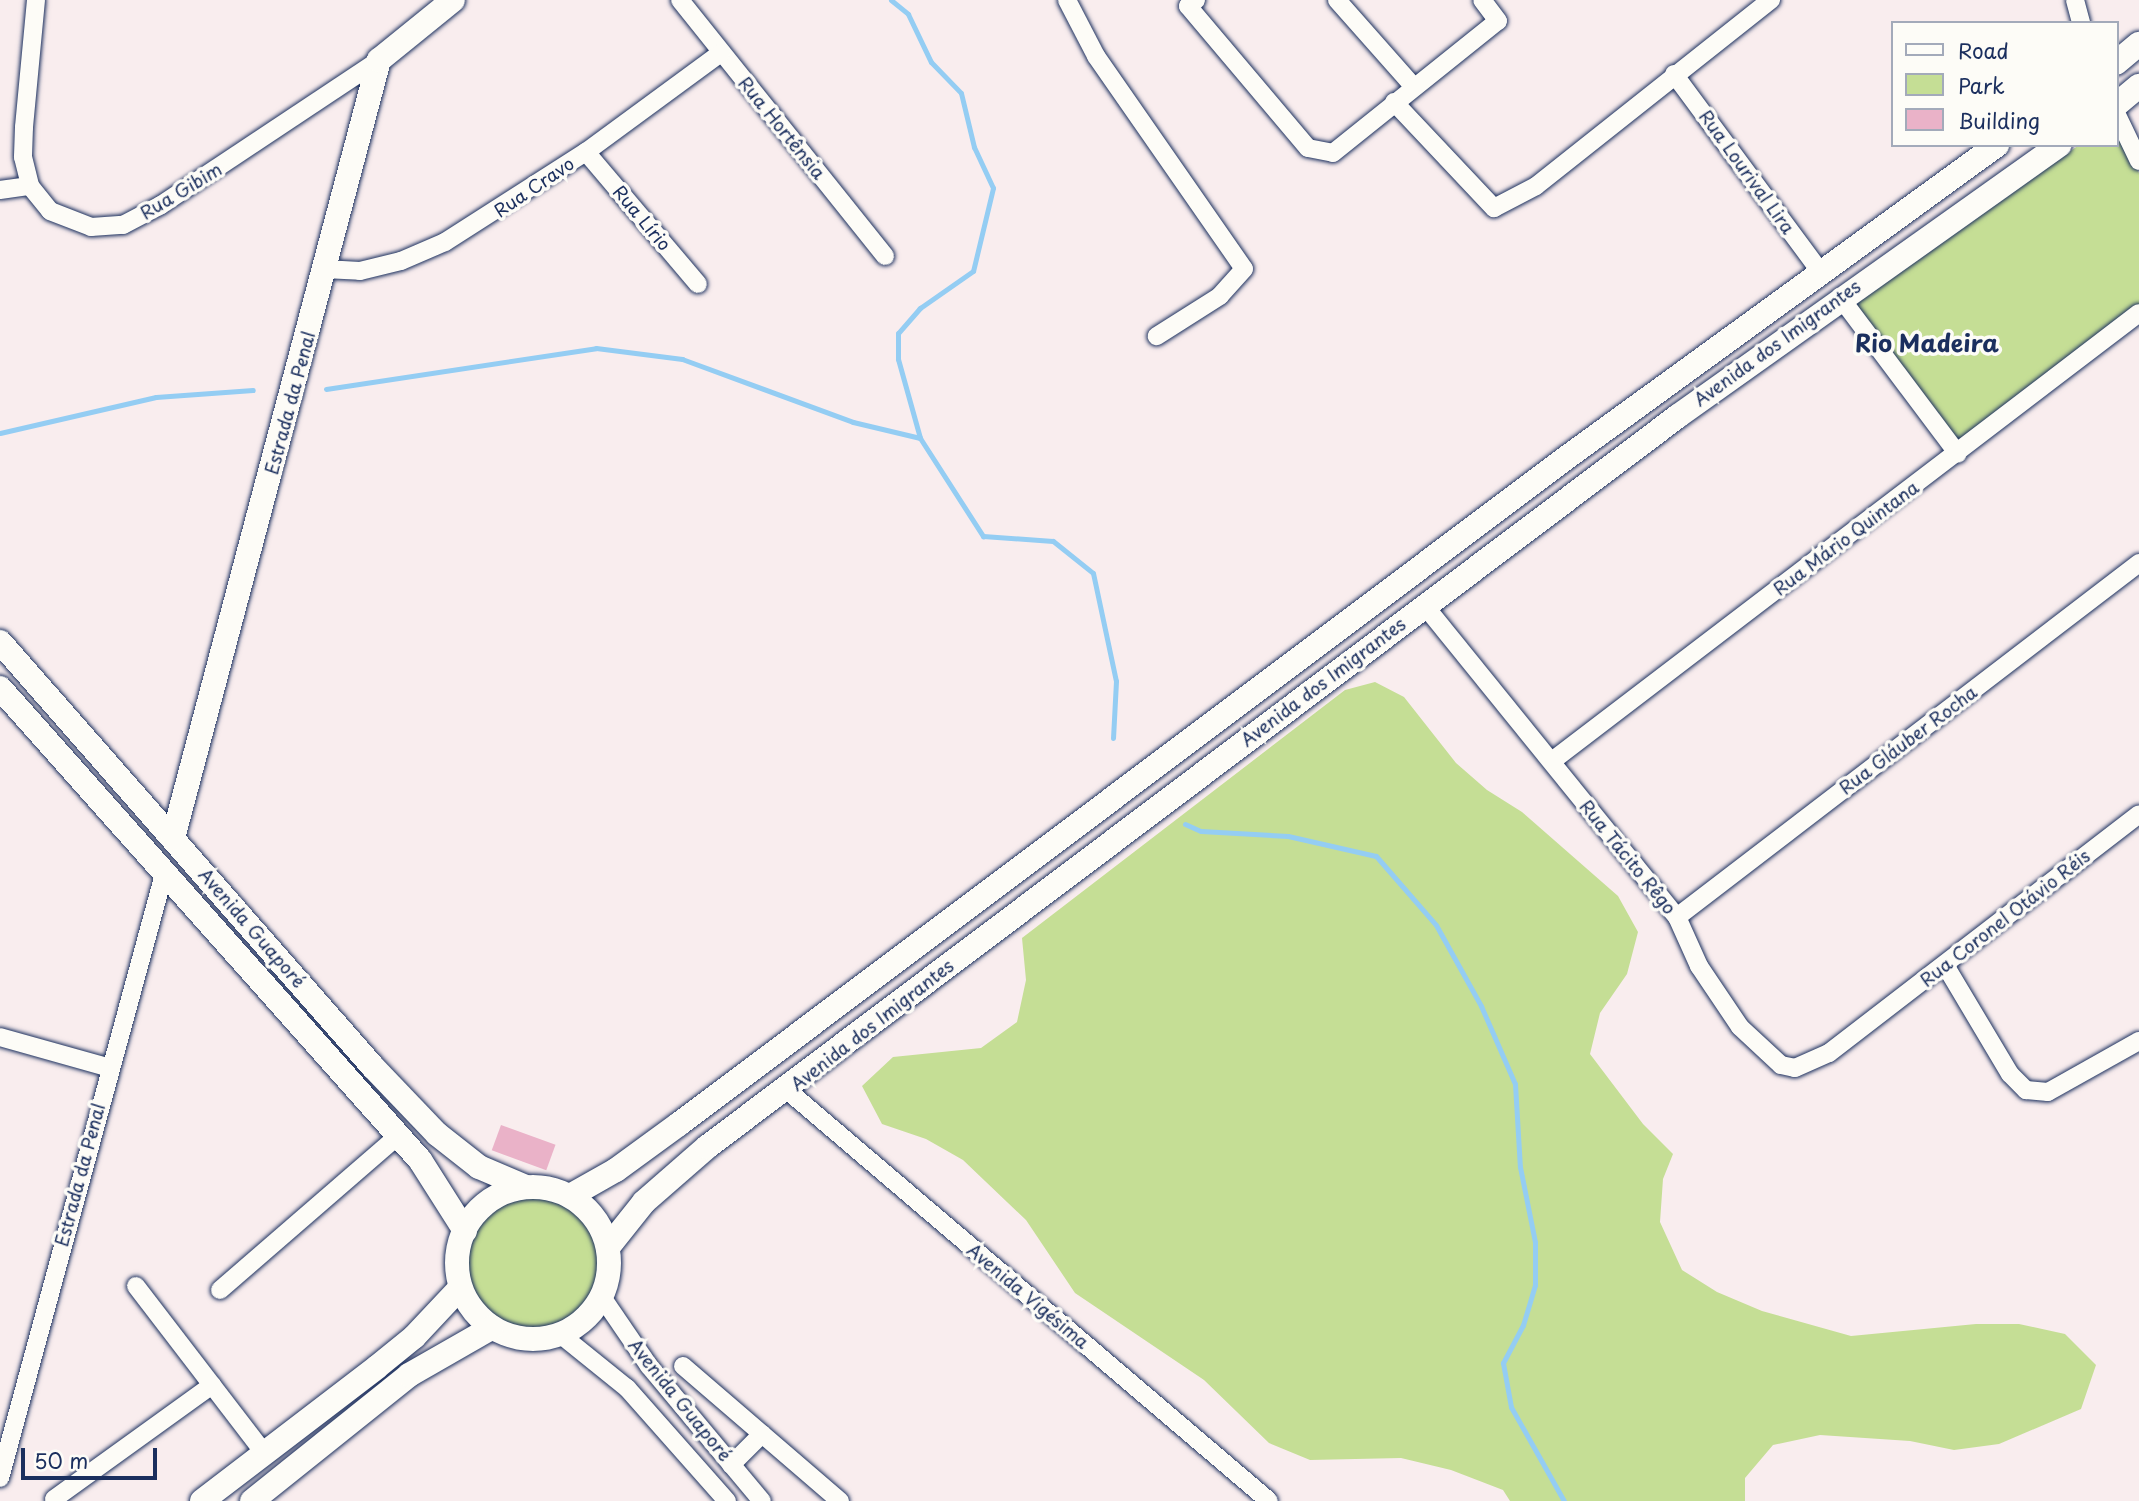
<!DOCTYPE html>
<html>
<head>
<meta charset="utf-8">
<style>
  body { margin:0 }
  #map { position:relative; width:2139px; height:1501px; overflow:hidden; background:#f9edee; font-family:"Playpen Sans",sans-serif }
  div>[style] { position:absolute }
  [style*='--x'] { left:calc(var(--x)*1px); top:calc(var(--y)*1px); width:calc(var(--w)*1px); rotate:calc(var(--a)*1deg) }
  .green>* { inset:0; background:#c5de95 }
  .round { border-radius:50% }
  .stream>* { height:5px; margin:-2.5px; padding:0 2.5px; transform-origin:2.5px; border-radius:2.5px; background:#94cdf3 }
  .building>* { inset:0; background:#eab2c8; transform-origin:0 0 }
  .roads { filter:drop-shadow(0 0 2px #1b2f5e) drop-shadow(0 0 2px #1b2f5e) }
  .street>* { height:18px; margin:-9px; padding:0 9px; transform-origin:9px; border-radius:9px; background:#fdfcf7 }
  .secondary>* { height:24px; margin:-12px; padding:0 12px; transform-origin:12px; border-radius:12px; background:#fdfcf7 }
  .secondary>.ring { margin:-12px; padding:0; box-sizing:content-box; background:none; border:24px solid #fdfcf7; border-radius:50% }
  span { translate:-50% -50%; white-space:nowrap; text-align:center; line-height:1.15; -webkit-text-stroke:7px #fdfcf7; paint-order:stroke }
  .street-label { font-size:18px; color:#1b2f5e }
  .district-label { font-size:24px; color:#1b2f5e; font-weight:700 }
  .legend { position:absolute; left:1891px; top:21px; width:228px; height:126px; box-sizing:border-box; background:#fdfcf7; border:2px solid #a3aaba; margin:0; padding:9px 12px; list-style:none; font-size:21px; color:#1b2f5e }
  .legend li { display:flex; align-items:center; gap:14px; height:35px }
  .legend b { width:35px; border:2px solid #a3aaba }
  .scale { position:absolute; left:21px; top:1448px; width:136px; height:32px; box-sizing:border-box; border:4px solid #1b2f5e; border-top:0; padding-left:9px; font-size:21px; line-height:24px; white-space:nowrap; color:#1b2f5e; -webkit-text-stroke:5px #fdfcf7; paint-order:stroke }
</style>
</head>
<body>
<div id="map">
  <div class="green">
    <i style="clip-path:polygon(2116px 125px,2139px 173px,2139px 309px,1957px 449px,1849px 309px,2079px 145px,2116px 145px)"></i>
    <i style="clip-path:polygon(1375px 682px,1404px 697px,1456px 763px,1487px 790px,1522px 812px,1618px 896px,1638px 932px,1627px 974px,1600px 1013px,1590px 1054px,1643px 1124px,1673px 1154px,1663px 1179px,1660px 1222px,1682px 1270px,1717px 1292px,1762px 1311px,1851px 1336px,1976px 1324px,2019px 1324px,2065px 1334px,2096px 1365px,2081px 1409px,1999px 1444px,1954px 1450px,1910px 1441px,1820px 1435px,1773px 1445px,1745px 1478px,1745px 1501px,1510px 1501px,1503px 1490px,1451px 1470px,1401px 1458px,1310px 1460px,1269px 1443px,1204px 1380px,1075px 1293px,1026px 1220px,963px 1160px,926px 1139px,882px 1124px,862px 1086px,893px 1057px,981px 1048px,1017px 1022px,1026px 980px,1022px 938px,1345px 690px)"></i>
    <i class="round" style="left:467px;top:1196px;width:134px;height:134px"></i>
  </div>
  <div class="stream">
    <i style="--x:891;--y:0;--w:22;--a:39"></i>
    <i style="--x:908;--y:14;--w:53;--a:64.4"></i>
    <i style="--x:931;--y:62;--w:43;--a:45.9"></i>
    <i style="--x:961;--y:93;--w:56;--a:76.5"></i>
    <i style="--x:974;--y:147;--w:45;--a:65.1"></i>
    <i style="--x:993;--y:188;--w:85;--a:103.5"></i>
    <i style="--x:973;--y:271;--w:65;--a:145.1"></i>
    <i style="--x:920;--y:308;--w:33;--a:131"></i>
    <i style="--x:898;--y:333;--w:26;--a:90"></i>
    <i style="--x:898;--y:359;--w:82;--a:74.4"></i>
    <i style="--x:920;--y:438;--w:117;--a:57.3"></i>
    <i style="--x:983;--y:536;--w:70;--a:4.1"></i>
    <i style="--x:1053;--y:541;--w:51;--a:38.7"></i>
    <i style="--x:1093;--y:573;--w:110;--a:78"></i>
    <i style="--x:1116;--y:681;--w:57;--a:93"></i>
    <i style="--x:326;--y:389;--w:273;--a:-8.6"></i>
    <i style="--x:596;--y:348;--w:87;--a:7.3"></i>
    <i style="--x:682;--y:359;--w:182;--a:20.2"></i>
    <i style="--x:853;--y:422;--w:69;--a:13.4"></i>
    <i style="--x:0;--y:433;--w:160;--a:-13"></i>
    <i style="--x:156;--y:397;--w:97;--a:-4.1"></i>
    <i style="--x:1185;--y:824;--w:17;--a:24"></i>
    <i style="--x:1201;--y:831;--w:87;--a:3.3"></i>
    <i style="--x:1288;--y:836;--w:90;--a:12.8"></i>
    <i style="--x:1376;--y:856;--w:91;--a:49"></i>
    <i style="--x:1436;--y:925;--w:93;--a:60.9"></i>
    <i style="--x:1481;--y:1006;--w:85;--a:66.4"></i>
    <i style="--x:1515;--y:1084;--w:83;--a:86.6"></i>
    <i style="--x:1520;--y:1167;--w:76;--a:78.7"></i>
    <i style="--x:1535;--y:1242;--w:43;--a:90"></i>
    <i style="--x:1535;--y:1285;--w:42;--a:106.7"></i>
    <i style="--x:1523;--y:1325;--w:43;--a:117.8"></i>
    <i style="--x:1503;--y:1363;--w:45;--a:79.7"></i>
    <i style="--x:1511;--y:1407;--w:108;--a:60.6"></i>
  </div>
  <div class="building">
    <i style="left:501px;top:1125px;width:58px;height:27px;rotate:20deg"></i>
  </div>
  <div class="roads">
    <div class="street">
      <i style="--x:36;--y:0;--w:128;--a:95.4"></i>
      <i style="--x:24;--y:127;--w:30;--a:92"></i>
      <i style="--x:23;--y:157;--w:30;--a:76"></i>
      <i style="--x:30;--y:186;--w:32;--a:51"></i>
      <i style="--x:50;--y:211;--w:44;--a:21.3"></i>
      <i style="--x:91;--y:227;--w:32;--a:-4"></i>
      <i style="--x:123;--y:225;--w:43;--a:-27.8"></i>
      <i style="--x:161;--y:205;--w:262;--a:-33.6"></i>
      <i style="--x:680;--y:0;--w:328;--a:51.3"></i>
      <i style="--x:1067;--y:0;--w:63;--a:62.6"></i>
      <i style="--x:1096;--y:56;--w:259;--a:55.2"></i>
      <i style="--x:1244;--y:269;--w:36;--a:132"></i>
      <i style="--x:1220;--y:296;--w:75;--a:147.6"></i>
      <i style="--x:1196;--y:0;--w:10;--a:143"></i>
      <i style="--x:1188;--y:6;--w:186;--a:49.8"></i>
      <i style="--x:1308;--y:148;--w:25;--a:11"></i>
      <i style="--x:1333;--y:153;--w:211;--a:-38.7"></i>
      <i style="--x:1498;--y:21;--w:26;--a:-127"></i>
      <i style="--x:1337;--y:0;--w:115;--a:48.5"></i>
      <i style="--x:2075;--y:0;--w:24;--a:75"></i>
      <i style="--x:1674;--y:74;--w:245;--a:53.5"></i>
      <i style="--x:1394;--y:102;--w:146;--a:46.7"></i>
      <i style="--x:1494;--y:208;--w:47;--a:-27.6"></i>
      <i style="--x:1536;--y:186;--w:300;--a:-38.4"></i>
      <i style="--x:2116;--y:113;--w:53;--a:64.4"></i>
      <i style="--x:586;--y:152;--w:173;--a:49.7"></i>
      <i style="--x:0;--y:190;--w:30;--a:-8"></i>
      <i style="--x:324;--y:269;--w:36;--a:3"></i>
      <i style="--x:360;--y:271;--w:42;--a:-13.7"></i>
      <i style="--x:401;--y:261;--w:48;--a:-23.4"></i>
      <i style="--x:445;--y:242;--w:167;--a:-32.6"></i>
      <i style="--x:586;--y:152;--w:167;--a:-36.3"></i>
      <i style="--x:1840;--y:297;--w:196;--a:53.1"></i>
      <i style="--x:1425;--y:606;--w:400;--a:51"></i>
      <i style="--x:1677;--y:917;--w:54;--a:65.8"></i>
      <i style="--x:1699;--y:966;--w:73;--a:56.1"></i>
      <i style="--x:1740;--y:1027;--w:56;--a:42.8"></i>
      <i style="--x:1781;--y:1065;--w:14;--a:12"></i>
      <i style="--x:1795;--y:1068;--w:37;--a:-24"></i>
      <i style="--x:1829;--y:1053;--w:391;--a:-37.6"></i>
      <i style="--x:1552;--y:761;--w:738;--a:-37.35"></i>
      <i style="--x:1677;--y:917;--w:582;--a:-37.46"></i>
      <i style="--x:1945;--y:965;--w:127;--a:59.2"></i>
      <i style="--x:2010;--y:1074;--w:23;--a:45"></i>
      <i style="--x:2026;--y:1090;--w:22;--a:5"></i>
      <i style="--x:2048;--y:1092;--w:104;--a:-29.3"></i>
      <i style="--x:0;--y:1037;--w:114;--a:15.7"></i>
      <i style="--x:787;--y:1090;--w:633;--a:40.45"></i>
      <i style="--x:136;--y:1286;--w:210;--a:52.5"></i>
      <i style="--x:220;--y:1290;--w:235;--a:-40.9"></i>
      <i style="--x:602;--y:1297;--w:83;--a:55.7"></i>
      <i style="--x:649;--y:1366;--w:176;--a:50.1"></i>
      <i style="--x:561;--y:1335;--w:85;--a:38.8"></i>
      <i style="--x:627;--y:1388;--w:151;--a:48.5"></i>
      <i style="--x:683;--y:1366;--w:207;--a:40.7"></i>
      <i style="--x:731;--y:1465;--w:44;--a:-45"></i>
      <i style="--x:0;--y:1478;--w:626;--a:-74.81"></i>
      <i style="--x:54;--y:1499;--w:195;--a:-35.8"></i>
    </div>
    <div class="secondary">
      <i style="--x:2116;--y:63;--w:30;--a:-40"></i>
      <i style="--x:2116;--y:105;--w:30;--a:-40"></i>
      <i style="--x:0;--y:642;--w:565;--a:48.73"></i>
      <i style="--x:373;--y:1067;--w:93;--a:46.3"></i>
      <i style="--x:437;--y:1134;--w:53;--a:38.2"></i>
      <i style="--x:479;--y:1167;--w:51;--a:23.1"></i>
      <i style="--x:0;--y:688;--w:632;--a:48.34"></i>
      <i style="--x:420;--y:1160;--w:84;--a:57.6"></i>
      <i style="--x:173;--y:838;--w:805;--a:-75.17"></i>
      <i style="--x:379;--y:60;--w:95;--a:-39"></i>
      <i class="ring" style="left:457px;top:1187px;width:128px;height:128px"></i>
      <i style="--x:570;--y:1196;--w:53;--a:-29.5"></i>
      <i style="--x:616;--y:1170;--w:78;--a:-36.1"></i>
      <i style="--x:679;--y:1124;--w:1109;--a:-36.9"></i>
      <i style="--x:1566;--y:458;--w:533;--a:-35.99"></i>
      <i style="--x:609;--y:1246;--w:56;--a:-51.5"></i>
      <i style="--x:644;--y:1202;--w:84;--a:-41.1"></i>
      <i style="--x:707;--y:1147;--w:1215;--a:-36.97"></i>
      <i style="--x:1678;--y:416;--w:468;--a:-35.4"></i>
      <i style="--x:202;--y:1501;--w:220;--a:-37.4"></i>
      <i style="--x:377;--y:1367;--w:48;--a:-39"></i>
      <i style="--x:414;--y:1337;--w:67;--a:-46.8"></i>
      <i style="--x:252;--y:1501;--w:201;--a:-38.7"></i>
      <i style="--x:409;--y:1375;--w:95;--a:-29.8"></i>
    </div>
  </div>
  <div class="street-label">
    <span style="left:782px;top:128px;rotate:51deg">Rua Hortênsia</span>
    <span style="left:1747px;top:172px;rotate:54deg">Rua Lourival Lira</span>
    <span style="left:534px;top:187px;rotate:-34deg">Rua Cravo</span>
    <span style="left:181px;top:191px;rotate:-31deg">Rua Gibim</span>
    <span style="left:642px;top:218px;rotate:50deg">Rua Lírio</span>
    <span style="left:1777px;top:343px;rotate:-36deg">Avenida dos Imigrantes</span>
    <span style="left:290px;top:403px;rotate:-75deg">Estrada da Penal</span>
    <span style="left:1846px;top:538px;rotate:-37deg">Rua Mário Quintana</span>
    <span style="left:1323px;top:682px;rotate:-37deg">Avenida dos Imigrantes</span>
    <span style="left:1908px;top:740px;rotate:-37deg">Rua Gláuber Rocha</span>
    <span style="left:1628px;top:857px;rotate:51deg">Rua Tácito Rêgo</span>
    <span style="left:2005px;top:918px;rotate:-38deg">Rua Coronel Otávio Réis</span>
    <span style="left:252px;top:928px;rotate:49deg">Avenida Guaporé</span>
    <span style="left:872px;top:1025px;rotate:-38deg">Avenida dos Imigrantes</span>
    <span style="left:80px;top:1175px;rotate:-75deg">Estrada da Penal</span>
    <span style="left:1028px;top:1296px;rotate:40deg">Avenida Vigésima</span>
    <span style="left:680px;top:1400px;rotate:51deg">Avenida Guaporé</span>
  </div>
  <div class="district-label">
    <span style="left:1927px;top:343px">Rio Madeira</span>
  </div>
  <ul class="legend">
  <li><b style="height:9px;background:#fdfcf7"></b>Road</li>
  <li><b style="height:19px;background:#c5de95"></b>Park</li>
  <li><b style="height:19px;background:#eab2c8"></b>Building</li>
  </ul>
  <div class="scale">50 m</div>
</div>
</body>
</html>
